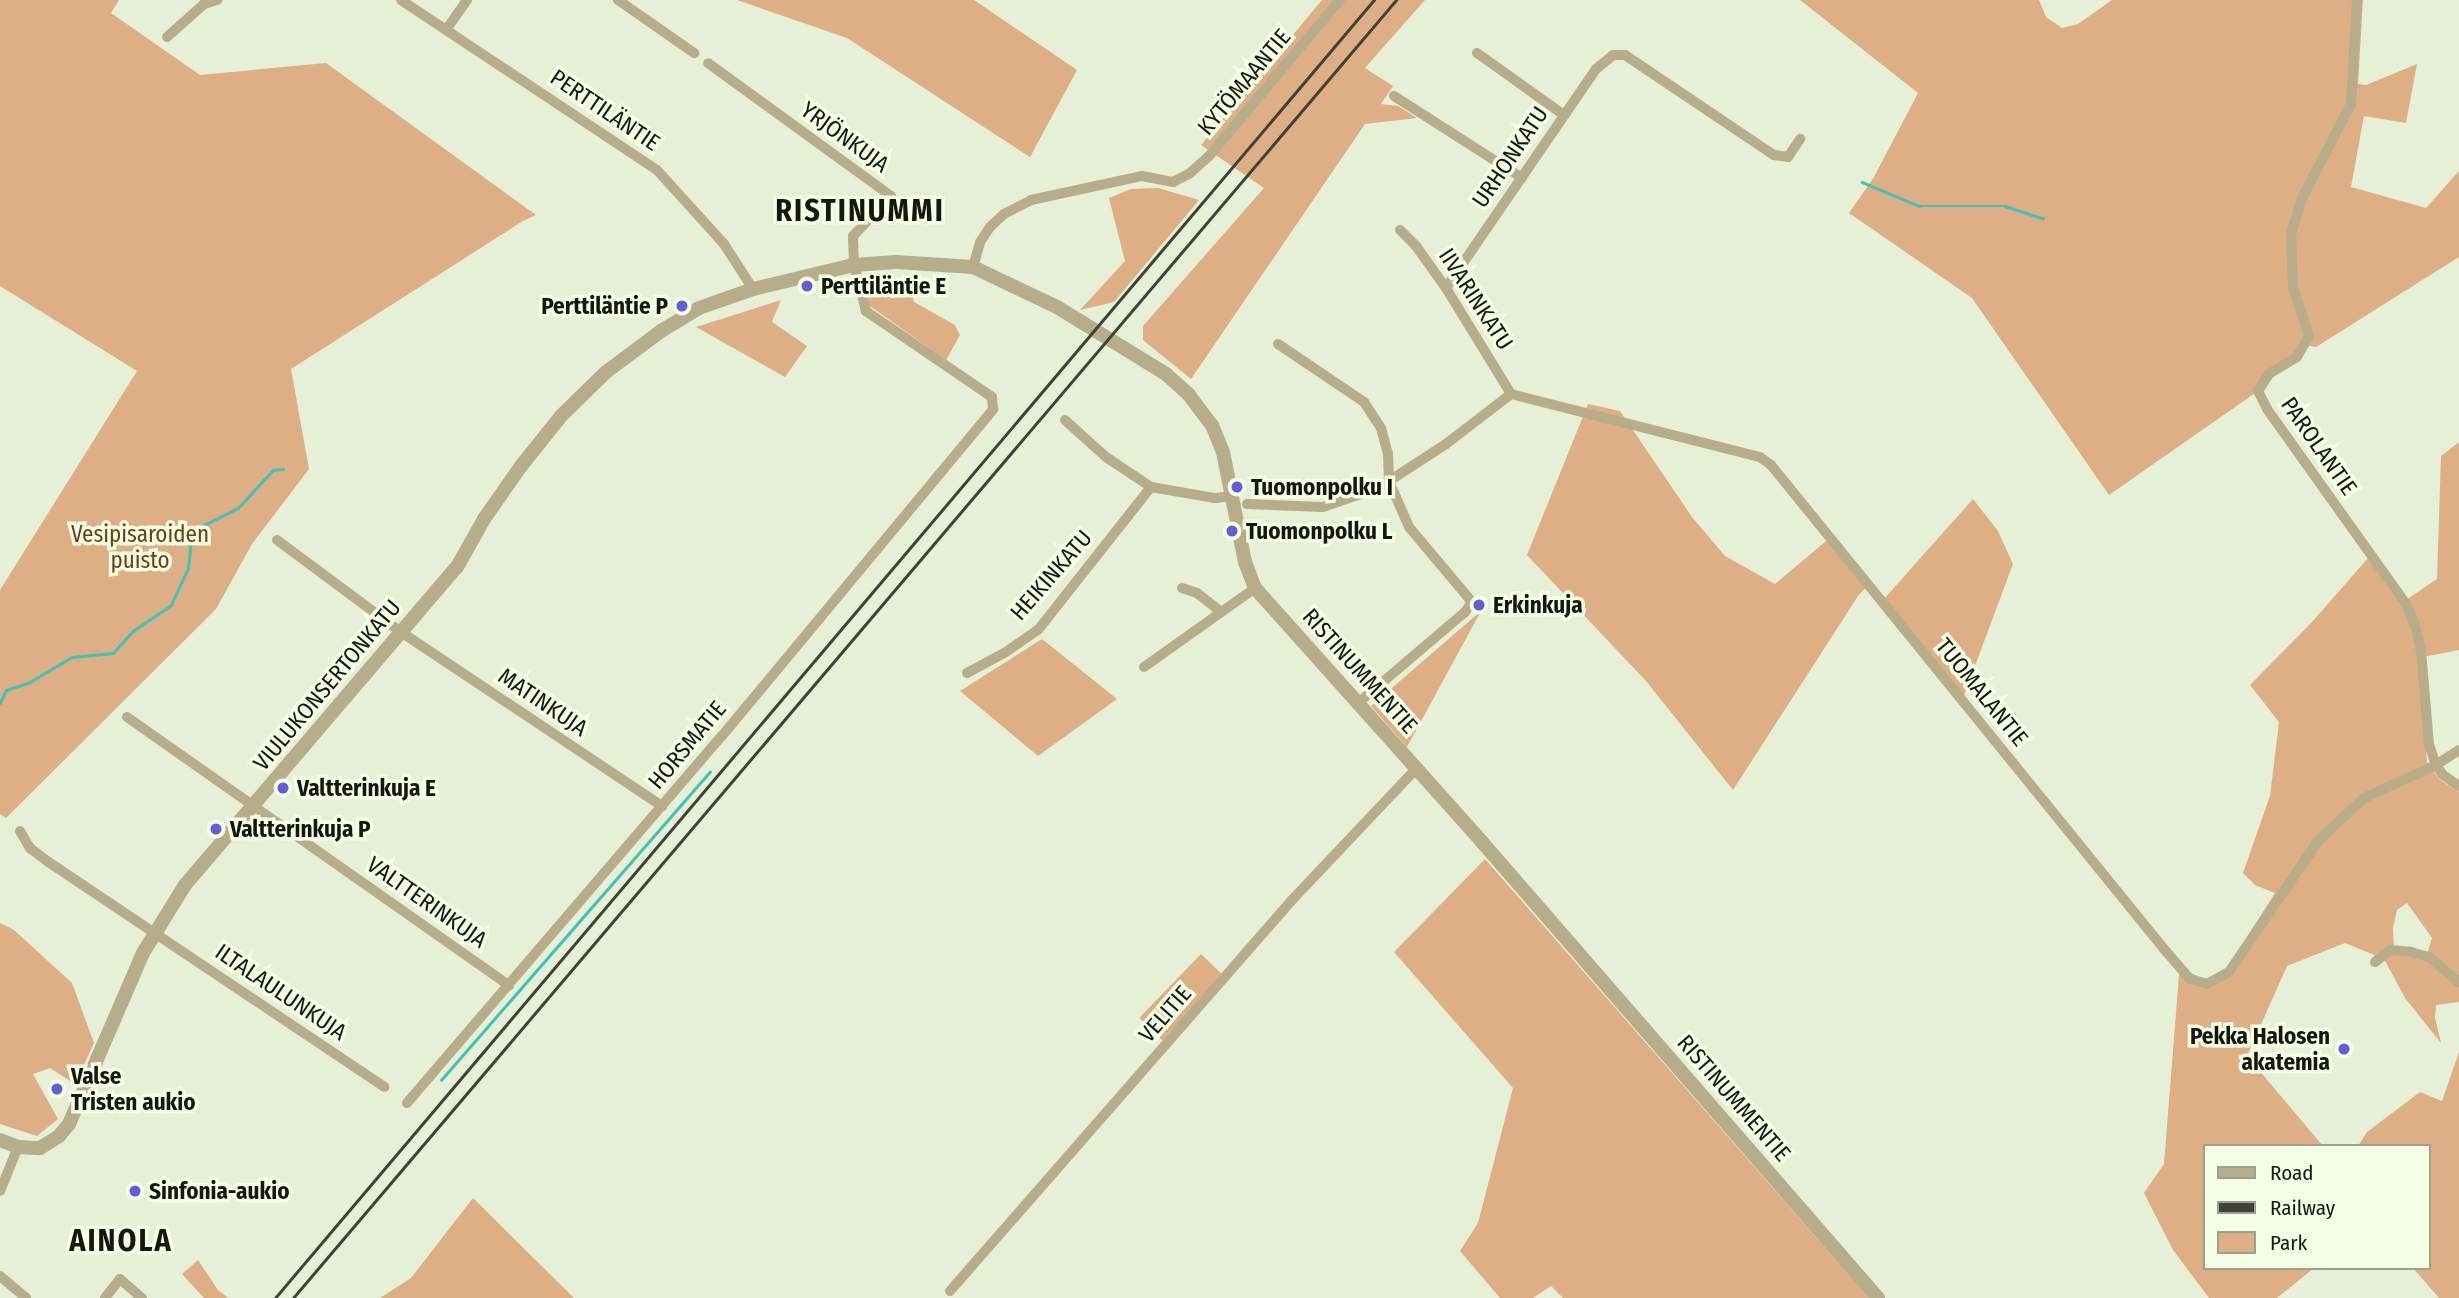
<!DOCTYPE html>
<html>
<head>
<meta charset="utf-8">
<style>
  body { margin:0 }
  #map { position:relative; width:2459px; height:1298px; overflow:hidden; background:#e6f0d6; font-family:"Fira Sans Condensed",sans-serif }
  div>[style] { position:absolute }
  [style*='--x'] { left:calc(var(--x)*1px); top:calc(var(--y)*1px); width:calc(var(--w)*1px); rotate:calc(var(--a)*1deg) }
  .green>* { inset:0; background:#deae85; transform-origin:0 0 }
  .stream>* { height:2.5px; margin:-1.25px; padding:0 1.25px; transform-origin:1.25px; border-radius:1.25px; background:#43c1b6 }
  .minor>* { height:10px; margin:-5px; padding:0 5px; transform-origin:5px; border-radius:5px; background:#b8ad8a }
  .tertiary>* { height:14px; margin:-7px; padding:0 7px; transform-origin:7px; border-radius:7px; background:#b8ad8a }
  .rail>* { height:2.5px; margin:-1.25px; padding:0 1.25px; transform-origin:1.25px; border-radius:1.25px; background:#3f4337 }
  .dots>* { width:19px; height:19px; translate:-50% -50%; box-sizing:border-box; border:4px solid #f3fee4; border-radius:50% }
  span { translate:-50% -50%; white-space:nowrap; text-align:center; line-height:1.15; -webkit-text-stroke:7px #f3fee4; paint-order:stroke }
  .street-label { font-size:23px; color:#14170e }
  .poi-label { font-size:23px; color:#14170e; font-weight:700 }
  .left { translate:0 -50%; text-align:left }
  .right { translate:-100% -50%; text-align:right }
  .park-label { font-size:23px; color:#6b3f11 }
  .district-label { font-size:30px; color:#14170e; font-weight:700; letter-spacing:2px }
  .legend { position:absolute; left:2203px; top:1144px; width:228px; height:126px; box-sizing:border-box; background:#f3fee4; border:2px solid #9aa28e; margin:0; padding:9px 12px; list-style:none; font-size:21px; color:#14170e }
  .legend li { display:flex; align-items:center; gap:14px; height:35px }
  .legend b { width:35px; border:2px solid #9aa28e }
</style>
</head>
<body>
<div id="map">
  <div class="green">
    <i style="clip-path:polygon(0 0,119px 0,111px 13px,200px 75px,326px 63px,536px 215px,523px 221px,291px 369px,309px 469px,252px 544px,216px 609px,6px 818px,0 814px,0 590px,137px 371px,0 286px)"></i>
    <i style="clip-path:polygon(737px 0,974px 0,1077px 70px,1030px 157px,847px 38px)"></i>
    <i style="clip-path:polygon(1322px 0,1425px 0,1365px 68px,1393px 86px,1381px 104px,1398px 106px,1417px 118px,1365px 124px,1191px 379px,1143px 340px,1143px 326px,1264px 188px,1201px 145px)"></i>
    <i style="clip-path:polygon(1800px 0,2039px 0,2046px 17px,2062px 28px,2078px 24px,2112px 0,2363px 0,2358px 84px,2366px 85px,2417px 64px,2406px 123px,2364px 116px,2351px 187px,2426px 208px,2459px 171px,2459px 257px,2316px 347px,2305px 345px,2278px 366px,2258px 391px,2109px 495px,1972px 298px,1849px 213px,1874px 177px,1918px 93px)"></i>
    <i style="clip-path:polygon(1158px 188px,1199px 200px,1114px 302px,1080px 310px,1125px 261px,1109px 198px,1131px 189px)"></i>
    <i style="clip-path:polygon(918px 277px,911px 291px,914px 302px,955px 325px,960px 335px,946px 360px,867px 304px,865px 280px)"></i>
    <i style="clip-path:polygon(781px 300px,772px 322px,807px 346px,785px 377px,696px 327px)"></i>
    <i style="clip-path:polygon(1588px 404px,1620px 411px,1692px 517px,1725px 556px,1775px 584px,1832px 536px,1869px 584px,1858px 596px,1733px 790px,1646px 681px,1527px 555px)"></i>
    <i style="clip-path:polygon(evenodd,2459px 442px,2459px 650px,2418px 658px,2427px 762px,2440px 780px,2459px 792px,2459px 1002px,2436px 1005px,2435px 1018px,2441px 1043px,2405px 998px,2384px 959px,2345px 943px,2287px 966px,2247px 1056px,2323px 1146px,2205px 1146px,2205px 1268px,2314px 1268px,2277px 1298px,2209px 1298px,2173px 1250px,2144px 1193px,2164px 1164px,2179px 975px,2193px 974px,2205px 979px,2226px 970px,2275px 893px,2255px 885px,2243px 873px,2270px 796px,2279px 722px,2250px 685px,2312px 622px,2368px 558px,2400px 604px,2437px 579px,2441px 456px,2459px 442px,2407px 903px,2432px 938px,2425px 960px,2394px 953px,2393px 928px,2397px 910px,2407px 903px)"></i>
    <i style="clip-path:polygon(1973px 499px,1998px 531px,2013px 564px,1963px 698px,1883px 600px)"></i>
    <i style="clip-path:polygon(1481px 611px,1407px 747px,1371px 706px)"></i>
    <i style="clip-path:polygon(1042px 639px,1117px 699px,1038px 756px,960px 691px)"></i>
    <i style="clip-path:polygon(1485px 859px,1869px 1298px,1563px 1298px,1551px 1286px,1533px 1298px,1500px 1298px,1460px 1251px,1478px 1223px,1513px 1088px,1394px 952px)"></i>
    <i style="clip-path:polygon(0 923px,14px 930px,72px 983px,94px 1043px,75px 1084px,50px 1068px,33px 1074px,58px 1119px,37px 1136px,0 1124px)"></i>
    <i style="left:1201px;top:954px;width:32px;height:89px;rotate:44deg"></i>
    <i style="clip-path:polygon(2459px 1052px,2459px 1298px,2439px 1298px,2413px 1268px,2429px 1268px,2429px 1146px,2358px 1146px,2367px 1132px,2420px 1092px,2442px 1101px)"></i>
    <i style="clip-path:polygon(473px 1198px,574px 1298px,380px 1298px,411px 1278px)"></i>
    <i style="clip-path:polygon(198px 1260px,218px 1290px,228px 1298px,204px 1298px,182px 1274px)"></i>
  </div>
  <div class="stream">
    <i style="--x:1862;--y:182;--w:62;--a:22.8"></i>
    <i style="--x:1919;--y:206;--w:86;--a:0"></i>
    <i style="--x:2005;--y:206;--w:40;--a:18"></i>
    <i style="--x:0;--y:703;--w:14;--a:-65"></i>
    <i style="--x:6;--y:690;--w:23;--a:-18"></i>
    <i style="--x:28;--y:683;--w:51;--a:-30.6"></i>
    <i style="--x:72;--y:657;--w:41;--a:-5.6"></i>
    <i style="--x:113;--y:653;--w:30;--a:-48"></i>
    <i style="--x:133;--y:631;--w:46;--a:-34.4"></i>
    <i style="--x:171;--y:605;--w:41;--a:-65.3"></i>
    <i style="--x:188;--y:568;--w:37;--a:-84"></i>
    <i style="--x:192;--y:531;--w:51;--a:-26.6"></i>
    <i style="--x:238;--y:508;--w:52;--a:-47.4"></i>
    <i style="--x:273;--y:470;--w:10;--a:-6"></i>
    <i style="--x:441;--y:1080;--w:409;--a:-48.9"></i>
  </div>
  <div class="minor">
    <i style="--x:401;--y:0;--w:307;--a:33.6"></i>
    <i style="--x:657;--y:170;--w:100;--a:47.8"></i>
    <i style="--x:724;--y:244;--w:54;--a:57.2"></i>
    <i style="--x:618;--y:0;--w:93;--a:34.9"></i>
    <i style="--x:2357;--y:0;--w:104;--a:93.3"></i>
    <i style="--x:2351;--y:104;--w:106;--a:117.5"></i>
    <i style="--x:2302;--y:198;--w:38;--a:107"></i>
    <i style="--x:2291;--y:234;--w:53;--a:87.8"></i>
    <i style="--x:2293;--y:287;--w:52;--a:71.9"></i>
    <i style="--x:2309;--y:336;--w:24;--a:120"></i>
    <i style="--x:2297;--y:357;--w:33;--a:149"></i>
    <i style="--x:2269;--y:374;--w:20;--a:123"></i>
    <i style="--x:2258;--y:391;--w:20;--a:63"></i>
    <i style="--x:2267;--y:409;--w:239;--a:54.5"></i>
    <i style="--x:2406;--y:604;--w:23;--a:67"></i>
    <i style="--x:2415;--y:625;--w:27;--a:77"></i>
    <i style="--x:2421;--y:651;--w:93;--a:85.1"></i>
    <i style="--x:2429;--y:744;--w:22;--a:72"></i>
    <i style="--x:2436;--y:765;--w:27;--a:-33"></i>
    <i style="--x:446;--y:30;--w:37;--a:-55"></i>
    <i style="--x:167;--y:37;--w:50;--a:-41.7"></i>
    <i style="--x:204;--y:4;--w:14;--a:-17"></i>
    <i style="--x:1477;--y:53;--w:107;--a:35.5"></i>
    <i style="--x:1394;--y:96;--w:152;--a:32.6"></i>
    <i style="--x:1400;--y:230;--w:23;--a:45"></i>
    <i style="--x:1416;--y:246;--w:52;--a:54.5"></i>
    <i style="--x:1446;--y:288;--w:124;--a:58.5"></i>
    <i style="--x:973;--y:267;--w:26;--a:-74"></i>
    <i style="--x:980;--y:242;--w:18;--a:-56"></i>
    <i style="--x:990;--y:227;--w:19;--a:-43"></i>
    <i style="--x:1004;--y:214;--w:30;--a:-27"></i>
    <i style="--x:1031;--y:200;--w:114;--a:-12.2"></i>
    <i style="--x:1142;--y:176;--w:32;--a:11"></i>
    <i style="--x:1173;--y:182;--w:18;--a:-27"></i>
    <i style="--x:1189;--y:174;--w:27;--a:-42"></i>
    <i style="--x:1209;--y:156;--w:204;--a:-50"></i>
    <i style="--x:1446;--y:288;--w:265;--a:-55.6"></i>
    <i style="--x:1596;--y:69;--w:22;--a:-39"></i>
    <i style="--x:1613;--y:55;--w:12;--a:0"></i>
    <i style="--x:1625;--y:55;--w:179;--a:33.9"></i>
    <i style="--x:1774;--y:155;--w:14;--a:8"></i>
    <i style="--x:1788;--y:157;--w:22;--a:-56"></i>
    <i style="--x:1278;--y:344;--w:104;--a:34"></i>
    <i style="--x:1364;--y:402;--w:31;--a:57"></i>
    <i style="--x:1381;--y:428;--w:27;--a:75"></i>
    <i style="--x:1388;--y:454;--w:27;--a:88"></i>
    <i style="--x:1389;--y:481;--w:50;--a:66.5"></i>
    <i style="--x:1409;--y:527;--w:98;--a:50"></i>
    <i style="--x:1472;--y:602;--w:12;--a:125"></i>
    <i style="--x:1465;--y:612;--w:140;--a:139.6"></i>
    <i style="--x:1065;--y:420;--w:55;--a:42.1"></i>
    <i style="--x:1106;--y:457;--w:54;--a:33.7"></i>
    <i style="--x:1151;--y:487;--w:65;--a:9.8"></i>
    <i style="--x:1215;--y:498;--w:18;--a:-6"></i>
    <i style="--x:1247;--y:504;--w:76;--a:2.3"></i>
    <i style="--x:1323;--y:507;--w:40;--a:-18.9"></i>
    <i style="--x:1361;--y:494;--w:31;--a:-25"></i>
    <i style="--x:1389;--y:481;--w:68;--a:-33"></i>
    <i style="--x:1446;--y:444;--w:82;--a:-37.6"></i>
    <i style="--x:1511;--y:394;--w:257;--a:14.2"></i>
    <i style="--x:1760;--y:457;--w:14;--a:36"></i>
    <i style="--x:1771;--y:465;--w:623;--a:50.92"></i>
    <i style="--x:2164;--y:949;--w:40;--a:49"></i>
    <i style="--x:2190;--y:979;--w:18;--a:16"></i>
    <i style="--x:2207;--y:984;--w:25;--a:-29"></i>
    <i style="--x:2229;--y:972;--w:158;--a:-55.8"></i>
    <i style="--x:2318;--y:841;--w:63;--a:-43.1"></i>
    <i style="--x:2364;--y:798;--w:79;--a:-24.6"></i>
    <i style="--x:2436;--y:765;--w:12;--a:55"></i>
    <i style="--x:2443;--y:775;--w:19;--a:35"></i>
    <i style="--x:277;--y:540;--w:154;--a:36.6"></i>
    <i style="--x:401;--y:632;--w:314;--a:33.7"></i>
    <i style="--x:1182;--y:588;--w:16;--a:18"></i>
    <i style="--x:1197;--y:593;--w:29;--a:38"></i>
    <i style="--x:1144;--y:667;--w:136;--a:-35.4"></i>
    <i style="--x:967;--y:673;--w:44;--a:-28.3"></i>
    <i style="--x:1006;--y:652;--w:39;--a:-35"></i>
    <i style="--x:1038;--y:630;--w:182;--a:-51.7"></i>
    <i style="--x:127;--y:717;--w:467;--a:35.1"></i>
    <i style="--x:20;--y:831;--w:20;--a:60"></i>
    <i style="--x:30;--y:848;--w:21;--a:37"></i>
    <i style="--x:47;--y:861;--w:406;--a:33.8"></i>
    <i style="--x:2375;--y:962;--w:19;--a:-39"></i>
    <i style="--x:2390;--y:950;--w:21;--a:5"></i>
    <i style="--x:2411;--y:952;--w:19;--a:16"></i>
    <i style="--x:2429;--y:957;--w:39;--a:40"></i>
    <i style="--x:407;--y:1103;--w:484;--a:-49.4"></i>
    <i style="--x:722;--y:736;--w:425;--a:-50.3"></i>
    <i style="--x:993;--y:409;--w:12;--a:-95"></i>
    <i style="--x:992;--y:397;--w:153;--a:-145.7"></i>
    <i style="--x:866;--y:311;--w:48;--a:-104.6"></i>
    <i style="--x:854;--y:265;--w:29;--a:-92"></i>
    <i style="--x:853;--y:236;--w:55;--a:-46.5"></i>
    <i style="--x:891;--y:196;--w:226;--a:-144"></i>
    <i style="--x:0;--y:1191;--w:48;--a:-67.8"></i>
    <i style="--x:0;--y:1276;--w:34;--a:40"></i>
    <i style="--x:950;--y:1291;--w:519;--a:-48.82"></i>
    <i style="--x:1292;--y:900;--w:180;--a:-46.6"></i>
    <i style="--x:105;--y:1298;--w:24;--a:-52"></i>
    <i style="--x:120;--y:1279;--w:29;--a:41"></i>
  </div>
  <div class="tertiary">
    <i style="--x:0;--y:1140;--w:19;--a:21"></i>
    <i style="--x:18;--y:1147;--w:22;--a:3"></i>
    <i style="--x:40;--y:1148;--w:22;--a:-32"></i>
    <i style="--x:59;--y:1136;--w:16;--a:-50"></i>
    <i style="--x:69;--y:1124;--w:186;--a:-66.6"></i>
    <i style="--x:143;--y:953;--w:80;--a:-58.3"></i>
    <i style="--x:185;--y:885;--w:418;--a:-49.5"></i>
    <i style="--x:457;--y:567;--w:55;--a:-60.6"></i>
    <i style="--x:484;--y:519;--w:65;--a:-55.1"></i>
    <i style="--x:521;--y:466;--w:64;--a:-51.3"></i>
    <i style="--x:561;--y:416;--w:63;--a:-44.4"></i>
    <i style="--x:606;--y:372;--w:69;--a:-36.7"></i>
    <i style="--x:661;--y:331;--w:44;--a:-31.2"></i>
    <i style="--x:699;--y:308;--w:57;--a:-19.4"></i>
    <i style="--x:753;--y:289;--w:104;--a:-13.4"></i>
    <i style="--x:854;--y:265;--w:42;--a:-4.1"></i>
    <i style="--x:896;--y:262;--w:77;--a:3.7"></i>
    <i style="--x:973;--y:267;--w:93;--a:25.5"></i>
    <i style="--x:1057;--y:307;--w:128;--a:31.6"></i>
    <i style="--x:1166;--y:374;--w:31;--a:42"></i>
    <i style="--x:1189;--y:395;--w:38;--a:53"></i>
    <i style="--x:1212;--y:425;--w:29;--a:68"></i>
    <i style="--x:1223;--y:452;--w:112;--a:78.7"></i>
    <i style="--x:1245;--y:562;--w:28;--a:69"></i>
    <i style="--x:1255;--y:588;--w:341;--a:48.2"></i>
    <i style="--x:1482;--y:842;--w:604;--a:49.03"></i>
  </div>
  <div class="rail">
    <i style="--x:275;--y:1298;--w:1701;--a:-49.75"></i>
    <i style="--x:293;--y:1298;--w:1703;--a:-49.64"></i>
  </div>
  <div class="dots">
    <i style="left:807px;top:286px;background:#625ed7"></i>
    <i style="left:682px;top:306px;background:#625ed7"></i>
    <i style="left:1237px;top:487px;background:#625ed7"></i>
    <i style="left:1232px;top:531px;background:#625ed7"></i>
    <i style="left:1479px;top:605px;background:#625ed7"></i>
    <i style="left:283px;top:788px;background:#625ed7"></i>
    <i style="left:216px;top:829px;background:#625ed7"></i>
    <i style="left:2344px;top:1049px;background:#625ed7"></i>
    <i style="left:57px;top:1089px;background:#625ed7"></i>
    <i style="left:135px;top:1191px;background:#625ed7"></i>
  </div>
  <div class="street-label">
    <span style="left:1244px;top:82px;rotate:-50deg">KYTÖMAANTIE</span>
    <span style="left:605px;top:110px;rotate:34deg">PERTTILÄNTIE</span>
    <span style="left:845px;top:137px;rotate:36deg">YRJÖNKUJA</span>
    <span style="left:1510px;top:157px;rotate:-56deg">URHONKATU</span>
    <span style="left:1476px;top:299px;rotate:57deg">IIVARINKATU</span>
    <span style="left:2319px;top:446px;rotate:55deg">PAROLANTIE</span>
    <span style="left:1051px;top:575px;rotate:-49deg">HEIKINKATU</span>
    <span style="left:1360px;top:671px;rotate:48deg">RISTINUMMENTIE</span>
    <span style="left:327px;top:685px;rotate:-50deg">VIULUKONSERTONKATU</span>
    <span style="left:1982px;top:692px;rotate:51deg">TUOMALANTIE</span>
    <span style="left:543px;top:702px;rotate:34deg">MATINKUJA</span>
    <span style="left:687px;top:745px;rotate:-50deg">HORSMATIE</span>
    <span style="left:427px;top:902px;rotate:35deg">VALTTERINKUJA</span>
    <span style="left:281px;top:992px;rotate:34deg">ILTALAULUNKUJA</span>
    <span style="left:1165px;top:1014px;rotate:-49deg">VELITIE</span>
    <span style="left:1734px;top:1098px;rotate:49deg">RISTINUMMENTIE</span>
  </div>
  <div class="poi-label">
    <span class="left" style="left:821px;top:286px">Perttiläntie E</span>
    <span class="right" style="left:668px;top:306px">Perttiläntie P</span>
    <span class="left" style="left:1251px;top:487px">Tuomonpolku I</span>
    <span class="left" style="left:1246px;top:531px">Tuomonpolku L</span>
    <span class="left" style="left:1493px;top:605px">Erkinkuja</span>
    <span class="left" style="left:297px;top:788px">Valtterinkuja E</span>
    <span class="left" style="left:230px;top:829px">Valtterinkuja P</span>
    <span class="right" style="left:2330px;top:1049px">Pekka Halosen<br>akatemia</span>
    <span class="left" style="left:71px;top:1089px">Valse<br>Tristen aukio</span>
    <span class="left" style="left:149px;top:1191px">Sinfonia-aukio</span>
  </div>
  <div class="park-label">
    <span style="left:140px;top:547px">Vesipisaroiden<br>puisto</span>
  </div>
  <div class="district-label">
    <span style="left:860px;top:211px">RISTINUMMI</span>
    <span style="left:121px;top:1241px">AINOLA</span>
  </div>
  <ul class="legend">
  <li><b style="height:9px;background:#b8ad8a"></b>Road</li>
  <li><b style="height:9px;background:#3f4337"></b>Railway</li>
  <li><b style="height:19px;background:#deae85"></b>Park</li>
  </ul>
</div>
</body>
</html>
